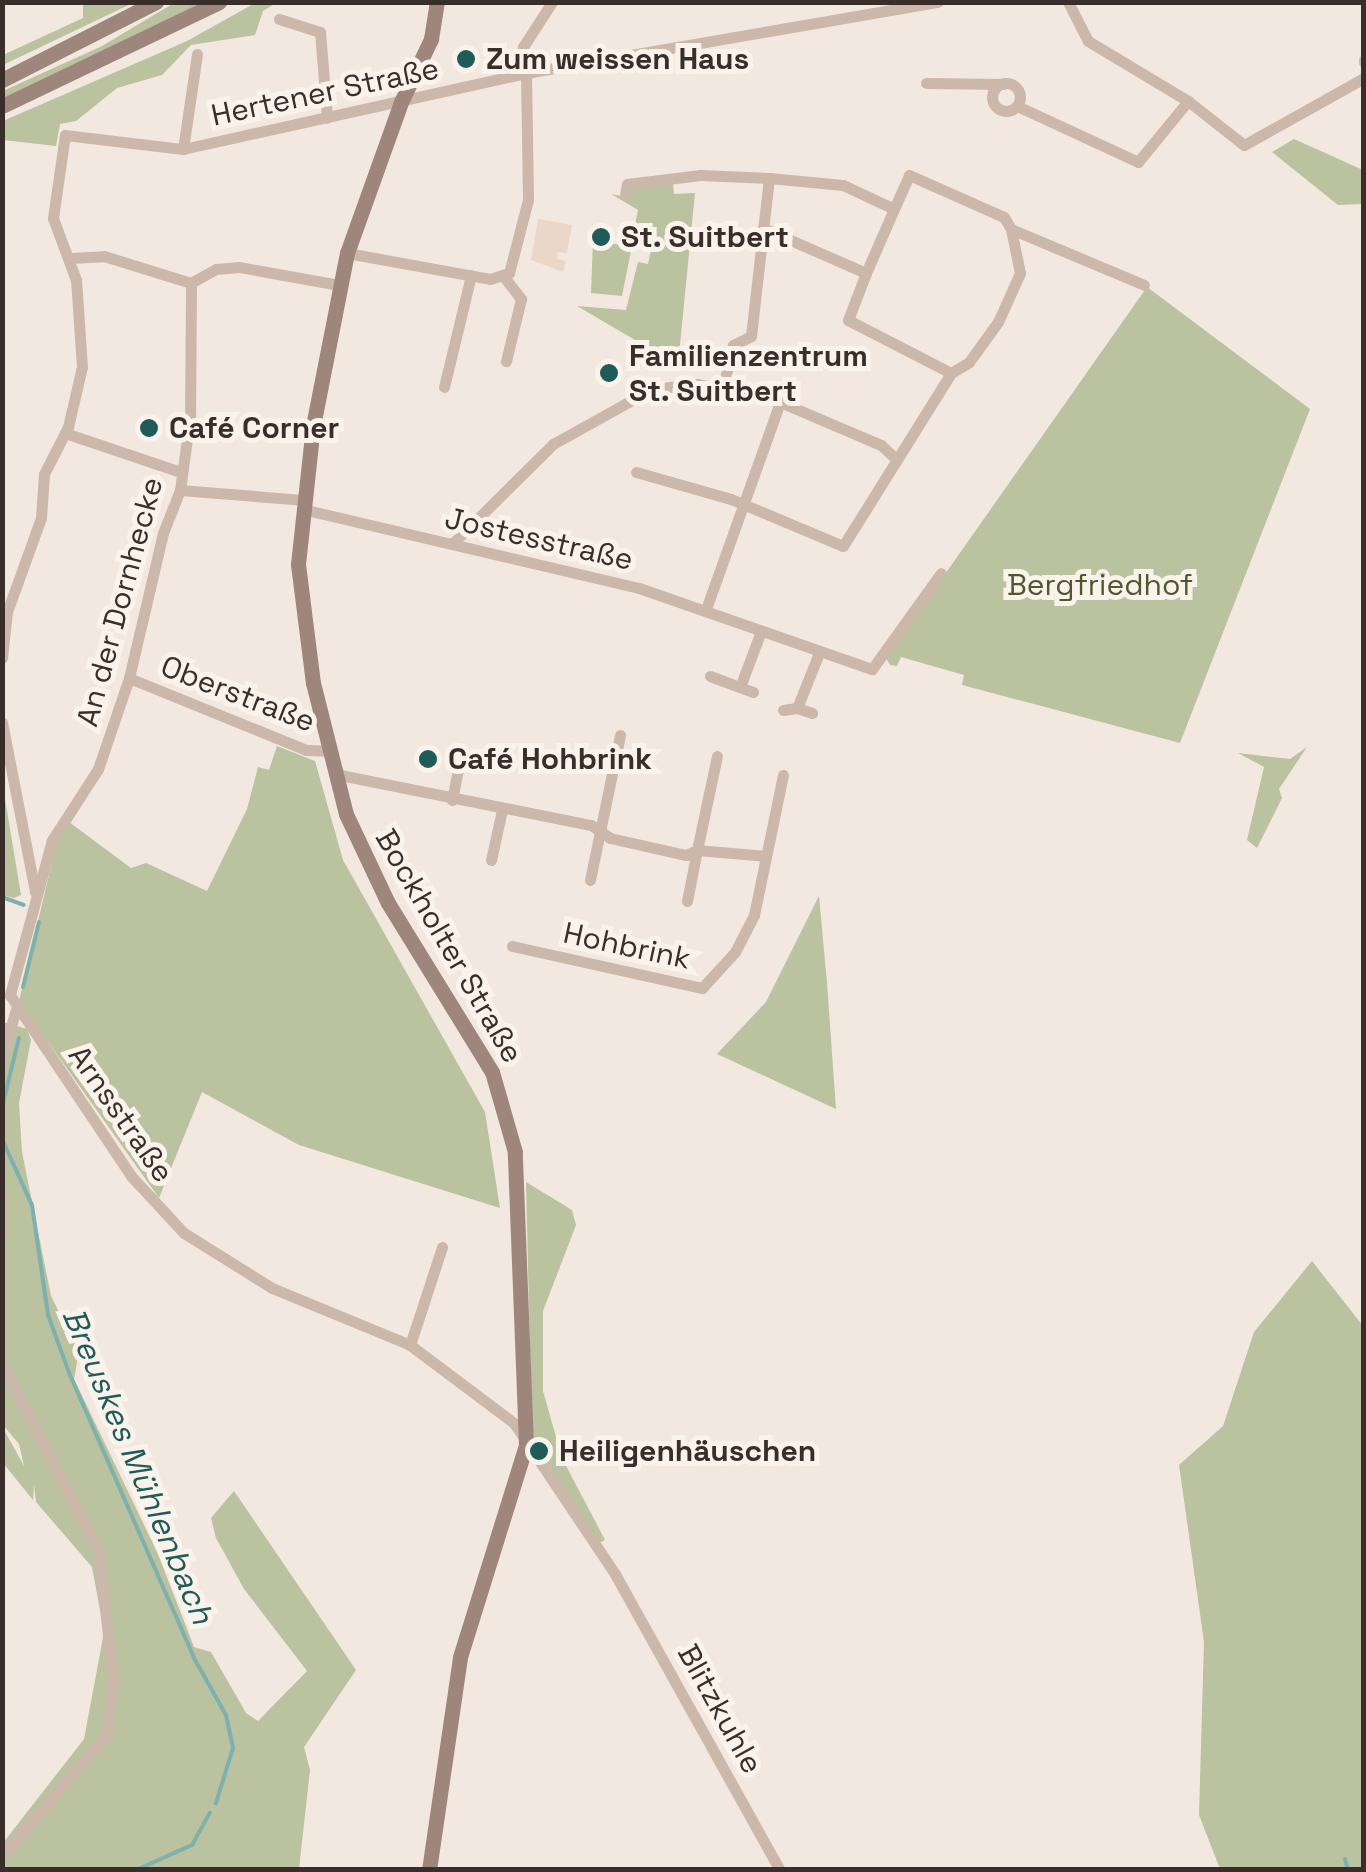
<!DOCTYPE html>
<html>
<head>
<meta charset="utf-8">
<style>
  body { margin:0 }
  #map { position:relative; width:1366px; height:1872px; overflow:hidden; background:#f3e8e0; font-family:"Space Grotesk",sans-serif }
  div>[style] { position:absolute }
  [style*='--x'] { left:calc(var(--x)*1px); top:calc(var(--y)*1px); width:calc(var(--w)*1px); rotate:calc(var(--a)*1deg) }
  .green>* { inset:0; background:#bac29f }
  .plaza>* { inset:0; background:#ebd7c7 }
  .stream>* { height:4px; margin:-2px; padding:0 2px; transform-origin:2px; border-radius:2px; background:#7eb0ad }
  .street>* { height:11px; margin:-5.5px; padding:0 5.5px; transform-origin:5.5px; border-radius:5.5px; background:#ccb7ab }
  .street>.ring { margin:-5.5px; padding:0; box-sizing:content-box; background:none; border:11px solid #ccb7ab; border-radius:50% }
  .secondary>* { height:15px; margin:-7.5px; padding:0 7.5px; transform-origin:7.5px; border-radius:7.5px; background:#9f867c }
  .dots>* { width:28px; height:28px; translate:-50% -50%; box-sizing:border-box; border:5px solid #faf3ec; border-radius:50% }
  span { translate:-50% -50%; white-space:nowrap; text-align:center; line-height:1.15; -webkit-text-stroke:10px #faf3ec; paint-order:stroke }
  .poi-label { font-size:30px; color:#392e2a; font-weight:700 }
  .left { translate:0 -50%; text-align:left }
  .street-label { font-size:30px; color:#392e2a }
  .park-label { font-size:30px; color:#4d582e }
  .water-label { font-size:32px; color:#1f5b59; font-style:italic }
  .frame { position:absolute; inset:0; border:5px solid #392e2a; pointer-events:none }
</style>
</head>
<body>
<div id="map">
  <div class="green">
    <i style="clip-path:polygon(257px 2px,276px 3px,263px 11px,255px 35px,191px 45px,162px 75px,117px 88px,76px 121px,60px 124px,56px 146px,3px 140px,3px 121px,187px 41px)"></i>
    <i style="clip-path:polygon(83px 3px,133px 3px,3px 65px,3px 55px,83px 18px)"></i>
    <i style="clip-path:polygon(174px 3px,202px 3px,3px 100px,3px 91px,102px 46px)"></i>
    <i style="clip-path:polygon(1294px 139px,1363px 170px,1363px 204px,1338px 205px,1272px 152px)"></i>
    <i style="clip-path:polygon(673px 184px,674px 194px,695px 193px,678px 365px,577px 306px,626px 310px,638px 262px,648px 264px,652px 245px,632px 239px,638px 210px,611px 194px,626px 197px,630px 188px)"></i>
    <i style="clip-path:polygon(622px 239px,633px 241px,622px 296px,591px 293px,593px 240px,620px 245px)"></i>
    <i style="clip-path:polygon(1147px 287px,1310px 409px,1180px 743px,962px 685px,964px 675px,901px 657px,897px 666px,890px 665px,886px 658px)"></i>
    <i style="clip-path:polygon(277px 746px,315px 761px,343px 860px,485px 1112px,500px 1208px,299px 1145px,202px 1092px,159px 1198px,19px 1001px,58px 837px,69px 822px,131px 868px,146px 863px,207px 891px,247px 809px,258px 767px,269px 770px)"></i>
    <i style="clip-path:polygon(1307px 747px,1279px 789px,1282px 798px,1257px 848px,1247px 840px,1264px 767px,1238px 753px,1290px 759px)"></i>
    <i style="clip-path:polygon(3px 787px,21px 895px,14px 898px,3px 895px)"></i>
    <i style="clip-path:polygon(819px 896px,827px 983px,836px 1109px,717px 1054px,766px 1002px)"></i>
    <i style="clip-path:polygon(3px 1022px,27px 1029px,31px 1040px,19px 1103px,22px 1152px,51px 1296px,79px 1352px,74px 1379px,158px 1554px,194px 1647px,211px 1652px,246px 1713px,258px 1721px,307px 1671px,244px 1589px,216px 1538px,211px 1518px,234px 1491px,356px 1670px,304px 1747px,310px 1770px,299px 1869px,3px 1869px,3px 1843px,84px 1739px,104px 1632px,92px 1567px,36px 1502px,34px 1485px,33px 1500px,3px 1463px,2px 1426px,24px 1466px,19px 1444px,2px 1424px)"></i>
    <i style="clip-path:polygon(526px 1182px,572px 1210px,576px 1225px,543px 1311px,543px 1391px,562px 1458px,605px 1540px,599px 1543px,532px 1439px)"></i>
    <i style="clip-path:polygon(1312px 1261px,1363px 1326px,1363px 1869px,1220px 1869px,1199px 1815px,1204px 1642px,1179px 1465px,1223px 1426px,1254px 1332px)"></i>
  </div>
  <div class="plaza">
    <i style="clip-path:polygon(538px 219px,572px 225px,567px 253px,558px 252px,557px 259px,566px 261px,563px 272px,531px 260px)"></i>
  </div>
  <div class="stream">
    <i style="--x:2;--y:897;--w:23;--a:20"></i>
    <i style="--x:23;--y:987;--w:67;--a:-76.2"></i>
    <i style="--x:2;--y:1107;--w:71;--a:-76.2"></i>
    <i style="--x:2;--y:1139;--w:72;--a:65.6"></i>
    <i style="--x:32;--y:1205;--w:111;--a:81.7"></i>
    <i style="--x:48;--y:1315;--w:64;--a:69.9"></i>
    <i style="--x:70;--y:1375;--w:309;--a:66.3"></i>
    <i style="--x:194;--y:1658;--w:65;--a:60.7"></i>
    <i style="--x:226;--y:1715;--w:34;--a:78"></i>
    <i style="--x:233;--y:1748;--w:58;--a:107.2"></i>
    <i style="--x:1345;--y:1859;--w:11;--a:75"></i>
    <i style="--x:136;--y:1870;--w:61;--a:-24.1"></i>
    <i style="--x:192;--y:1845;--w:37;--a:-61"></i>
  </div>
  <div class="street">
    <i style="--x:279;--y:19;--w:43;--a:17.6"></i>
    <i style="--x:320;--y:32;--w:86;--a:85.3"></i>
    <i style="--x:1364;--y:60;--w:2;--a:90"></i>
    <i style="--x:926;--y:83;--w:77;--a:0.7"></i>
    <i class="ring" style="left:992px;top:83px;width:17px;height:17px"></i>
    <i style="--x:1188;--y:101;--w:71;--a:38.2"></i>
    <i style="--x:1244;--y:145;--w:137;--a:-29.2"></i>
    <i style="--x:1017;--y:106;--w:133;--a:24.8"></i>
    <i style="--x:1138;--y:162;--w:79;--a:-50.7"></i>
    <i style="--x:1188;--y:101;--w:117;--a:-149"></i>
    <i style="--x:1088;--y:41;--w:44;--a:-117.1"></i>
    <i style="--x:183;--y:149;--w:96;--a:-81.6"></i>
    <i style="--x:769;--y:178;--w:74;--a:5.4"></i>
    <i style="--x:843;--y:185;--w:56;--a:25.2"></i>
    <i style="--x:894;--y:209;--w:37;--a:-66"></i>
    <i style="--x:909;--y:175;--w:104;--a:23.9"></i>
    <i style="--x:1004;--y:217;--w:14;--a:60"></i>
    <i style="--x:625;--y:195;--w:11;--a:-80"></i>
    <i style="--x:627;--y:184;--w:74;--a:-7"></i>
    <i style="--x:700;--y:175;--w:69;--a:2.5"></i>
    <i style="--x:769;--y:178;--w:159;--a:96.5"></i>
    <i style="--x:751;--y:336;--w:20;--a:153"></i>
    <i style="--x:733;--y:345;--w:43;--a:103.4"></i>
    <i style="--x:763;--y:228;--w:112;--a:23.6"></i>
    <i style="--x:866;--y:273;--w:50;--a:111"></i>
    <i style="--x:848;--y:320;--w:116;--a:27.2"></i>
    <i style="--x:347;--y:253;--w:145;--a:10.3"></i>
    <i style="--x:490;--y:279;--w:20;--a:-18"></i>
    <i style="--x:509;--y:273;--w:75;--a:-75.4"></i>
    <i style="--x:528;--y:200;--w:127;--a:-90.9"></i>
    <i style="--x:526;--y:73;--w:418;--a:-9.8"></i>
    <i style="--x:70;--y:258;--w:34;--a:-3"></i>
    <i style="--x:104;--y:256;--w:91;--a:17.2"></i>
    <i style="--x:866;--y:273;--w:70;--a:-66.4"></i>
    <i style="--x:504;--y:277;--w:28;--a:52"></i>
    <i style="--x:521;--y:299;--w:64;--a:103.6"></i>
    <i style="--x:339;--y:285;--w:102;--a:-169.8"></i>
    <i style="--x:239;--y:267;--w:23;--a:175"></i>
    <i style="--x:216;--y:269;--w:29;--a:151"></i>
    <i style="--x:191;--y:283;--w:134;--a:90.4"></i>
    <i style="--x:190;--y:417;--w:74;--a:97.8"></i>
    <i style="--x:180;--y:490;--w:46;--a:111.6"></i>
    <i style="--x:163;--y:533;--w:149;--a:103.2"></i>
    <i style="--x:129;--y:678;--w:96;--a:108.8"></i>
    <i style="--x:98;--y:769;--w:85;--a:122.9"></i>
    <i style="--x:52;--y:840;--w:161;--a:105.2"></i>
    <i style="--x:10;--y:995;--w:218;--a:56.2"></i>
    <i style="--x:131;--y:1176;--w:78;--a:47.1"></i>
    <i style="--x:184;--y:1233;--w:104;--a:32"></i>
    <i style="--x:272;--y:1288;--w:149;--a:22.4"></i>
    <i style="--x:410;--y:1345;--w:130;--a:36.9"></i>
    <i style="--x:514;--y:1423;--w:182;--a:56.2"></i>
    <i style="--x:615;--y:1574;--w:339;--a:60.9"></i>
    <i style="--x:444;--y:387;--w:115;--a:-76.4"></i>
    <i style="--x:65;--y:433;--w:122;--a:18.6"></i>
    <i style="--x:636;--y:472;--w:99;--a:15.9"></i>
    <i style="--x:731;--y:499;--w:121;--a:22.8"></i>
    <i style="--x:843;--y:546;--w:204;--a:-58"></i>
    <i style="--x:951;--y:373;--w:21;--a:-31"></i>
    <i style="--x:969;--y:362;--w:49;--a:-54.1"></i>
    <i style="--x:998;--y:322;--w:54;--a:-65.8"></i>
    <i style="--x:1020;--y:273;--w:45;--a:-101.6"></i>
    <i style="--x:1011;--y:229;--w:144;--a:22.8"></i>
    <i style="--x:180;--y:490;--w:123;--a:4.6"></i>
    <i style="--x:302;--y:509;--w:346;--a:13.2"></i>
    <i style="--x:639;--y:588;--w:247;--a:19.2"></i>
    <i style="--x:872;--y:669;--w:118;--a:-54.3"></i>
    <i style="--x:452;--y:544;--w:142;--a:-44.7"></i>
    <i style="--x:553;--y:444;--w:113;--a:-29.1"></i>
    <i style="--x:652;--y:389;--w:45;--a:-6.3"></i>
    <i style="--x:697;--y:384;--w:85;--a:12.2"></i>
    <i style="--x:780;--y:402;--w:110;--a:23.1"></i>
    <i style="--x:881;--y:445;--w:18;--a:43"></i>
    <i style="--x:706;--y:609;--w:220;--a:-70.3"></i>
    <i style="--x:2;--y:658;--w:46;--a:-83.8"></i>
    <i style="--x:7;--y:612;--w:100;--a:-70.1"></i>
    <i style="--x:41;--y:518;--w:44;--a:-86.1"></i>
    <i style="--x:44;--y:474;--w:53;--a:-62.9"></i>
    <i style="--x:68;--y:427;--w:62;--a:-76.9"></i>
    <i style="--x:82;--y:367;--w:87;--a:-93.9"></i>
    <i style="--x:76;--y:280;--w:66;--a:-110.4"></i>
    <i style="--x:53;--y:218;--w:84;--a:-81.8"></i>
    <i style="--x:65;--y:135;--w:119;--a:6.8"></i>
    <i style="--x:183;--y:149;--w:351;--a:-12.5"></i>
    <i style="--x:526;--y:73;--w:26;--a:-97"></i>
    <i style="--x:523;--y:47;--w:54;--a:-57.2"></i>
    <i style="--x:710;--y:676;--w:46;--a:20.4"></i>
    <i style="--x:129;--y:678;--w:191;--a:22.1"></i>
    <i style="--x:306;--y:750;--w:24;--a:2"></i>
    <i style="--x:740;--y:687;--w:60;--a:-69.4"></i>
    <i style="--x:797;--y:708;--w:16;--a:18"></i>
    <i style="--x:783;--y:710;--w:14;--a:-8"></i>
    <i style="--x:797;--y:708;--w:59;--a:-68.2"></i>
    <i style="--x:2;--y:722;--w:173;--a:79"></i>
    <i style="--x:335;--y:774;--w:261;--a:11.3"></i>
    <i style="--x:591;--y:825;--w:23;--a:34"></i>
    <i style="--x:610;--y:838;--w:78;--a:12.6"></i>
    <i style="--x:686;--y:855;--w:12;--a:-24"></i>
    <i style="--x:697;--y:850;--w:96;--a:-78"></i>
    <i style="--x:452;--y:800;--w:47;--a:-78.9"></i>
    <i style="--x:491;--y:860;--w:51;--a:-77.6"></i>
    <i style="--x:590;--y:880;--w:148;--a:-78.3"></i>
    <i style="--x:687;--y:901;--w:52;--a:-78.9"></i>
    <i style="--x:697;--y:850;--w:69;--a:5"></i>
    <i style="--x:512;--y:946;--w:195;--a:12.5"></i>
    <i style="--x:702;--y:988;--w:49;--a:-47.5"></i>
    <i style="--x:735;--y:952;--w:42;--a:-62.8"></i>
    <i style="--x:754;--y:915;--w:143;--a:-78.3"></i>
    <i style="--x:2;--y:1057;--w:53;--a:-73.6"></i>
    <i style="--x:2;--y:1197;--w:40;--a:90"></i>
    <i style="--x:410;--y:1345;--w:103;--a:-71.9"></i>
    <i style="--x:2;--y:1364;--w:212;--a:62.7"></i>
    <i style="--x:99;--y:1552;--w:129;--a:83.8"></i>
    <i style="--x:113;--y:1680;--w:54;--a:96.3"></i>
    <i style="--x:107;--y:1734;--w:161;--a:130.7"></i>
  </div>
  <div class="secondary">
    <i style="--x:2;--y:80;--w:173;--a:-26.9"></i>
    <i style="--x:2;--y:106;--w:241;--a:-25.6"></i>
    <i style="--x:429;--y:1870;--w:215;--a:-81.7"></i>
    <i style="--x:460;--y:1657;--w:222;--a:-72.7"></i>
    <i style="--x:526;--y:1445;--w:293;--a:-92.2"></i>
    <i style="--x:515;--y:1152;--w:83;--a:-106"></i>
    <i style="--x:492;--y:1072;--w:198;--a:-121.6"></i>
    <i style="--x:388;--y:903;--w:98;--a:-115.3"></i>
    <i style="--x:346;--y:814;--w:135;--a:-104.1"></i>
    <i style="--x:313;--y:683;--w:120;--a:-97.2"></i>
    <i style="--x:298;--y:564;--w:139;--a:-83.8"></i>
    <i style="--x:313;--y:426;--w:176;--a:-78.9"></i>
    <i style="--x:347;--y:253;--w:160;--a:-70.3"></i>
    <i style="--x:401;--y:102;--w:70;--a:-64.5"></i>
    <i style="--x:431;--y:39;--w:37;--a:-81"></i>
  </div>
  <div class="dots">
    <i style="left:466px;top:59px;background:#1f5b59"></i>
    <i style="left:601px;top:237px;background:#1f5b59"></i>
    <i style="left:609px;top:373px;background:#1f5b59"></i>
    <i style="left:149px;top:428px;background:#1f5b59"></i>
    <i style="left:428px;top:759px;background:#1f5b59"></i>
    <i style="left:539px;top:1451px;background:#1f5b59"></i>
  </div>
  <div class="poi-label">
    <span class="left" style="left:486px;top:59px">Zum weissen Haus</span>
    <span class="left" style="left:621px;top:237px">St. Suitbert</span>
    <span class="left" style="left:629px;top:373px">Familienzentrum<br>St. Suitbert</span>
    <span class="left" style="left:169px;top:428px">Café Corner</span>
    <span class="left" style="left:448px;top:759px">Café Hohbrink</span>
    <span class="left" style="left:559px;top:1451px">Heiligenhäuschen</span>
  </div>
  <div class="street-label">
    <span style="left:325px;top:92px;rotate:-12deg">Hertener Straße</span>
    <span style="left:539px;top:539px;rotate:13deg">Jostesstraße</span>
    <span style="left:120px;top:602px;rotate:-75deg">An der Dornhecke</span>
    <span style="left:238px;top:694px;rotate:21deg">Oberstraße</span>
    <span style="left:449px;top:946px;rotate:60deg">Bockholter Straße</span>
    <span style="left:627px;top:946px;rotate:12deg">Hohbrink</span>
    <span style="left:121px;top:1114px;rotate:55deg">Arnsstraße</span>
    <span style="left:720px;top:1709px;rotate:61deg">Blitzkuhle</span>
  </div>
  <div class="park-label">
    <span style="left:1100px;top:585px">Bergfriedhof</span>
  </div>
  <div class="water-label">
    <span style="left:138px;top:1466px;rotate:67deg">Breuskes Mühlenbach</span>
  </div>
  <div class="frame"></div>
</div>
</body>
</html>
